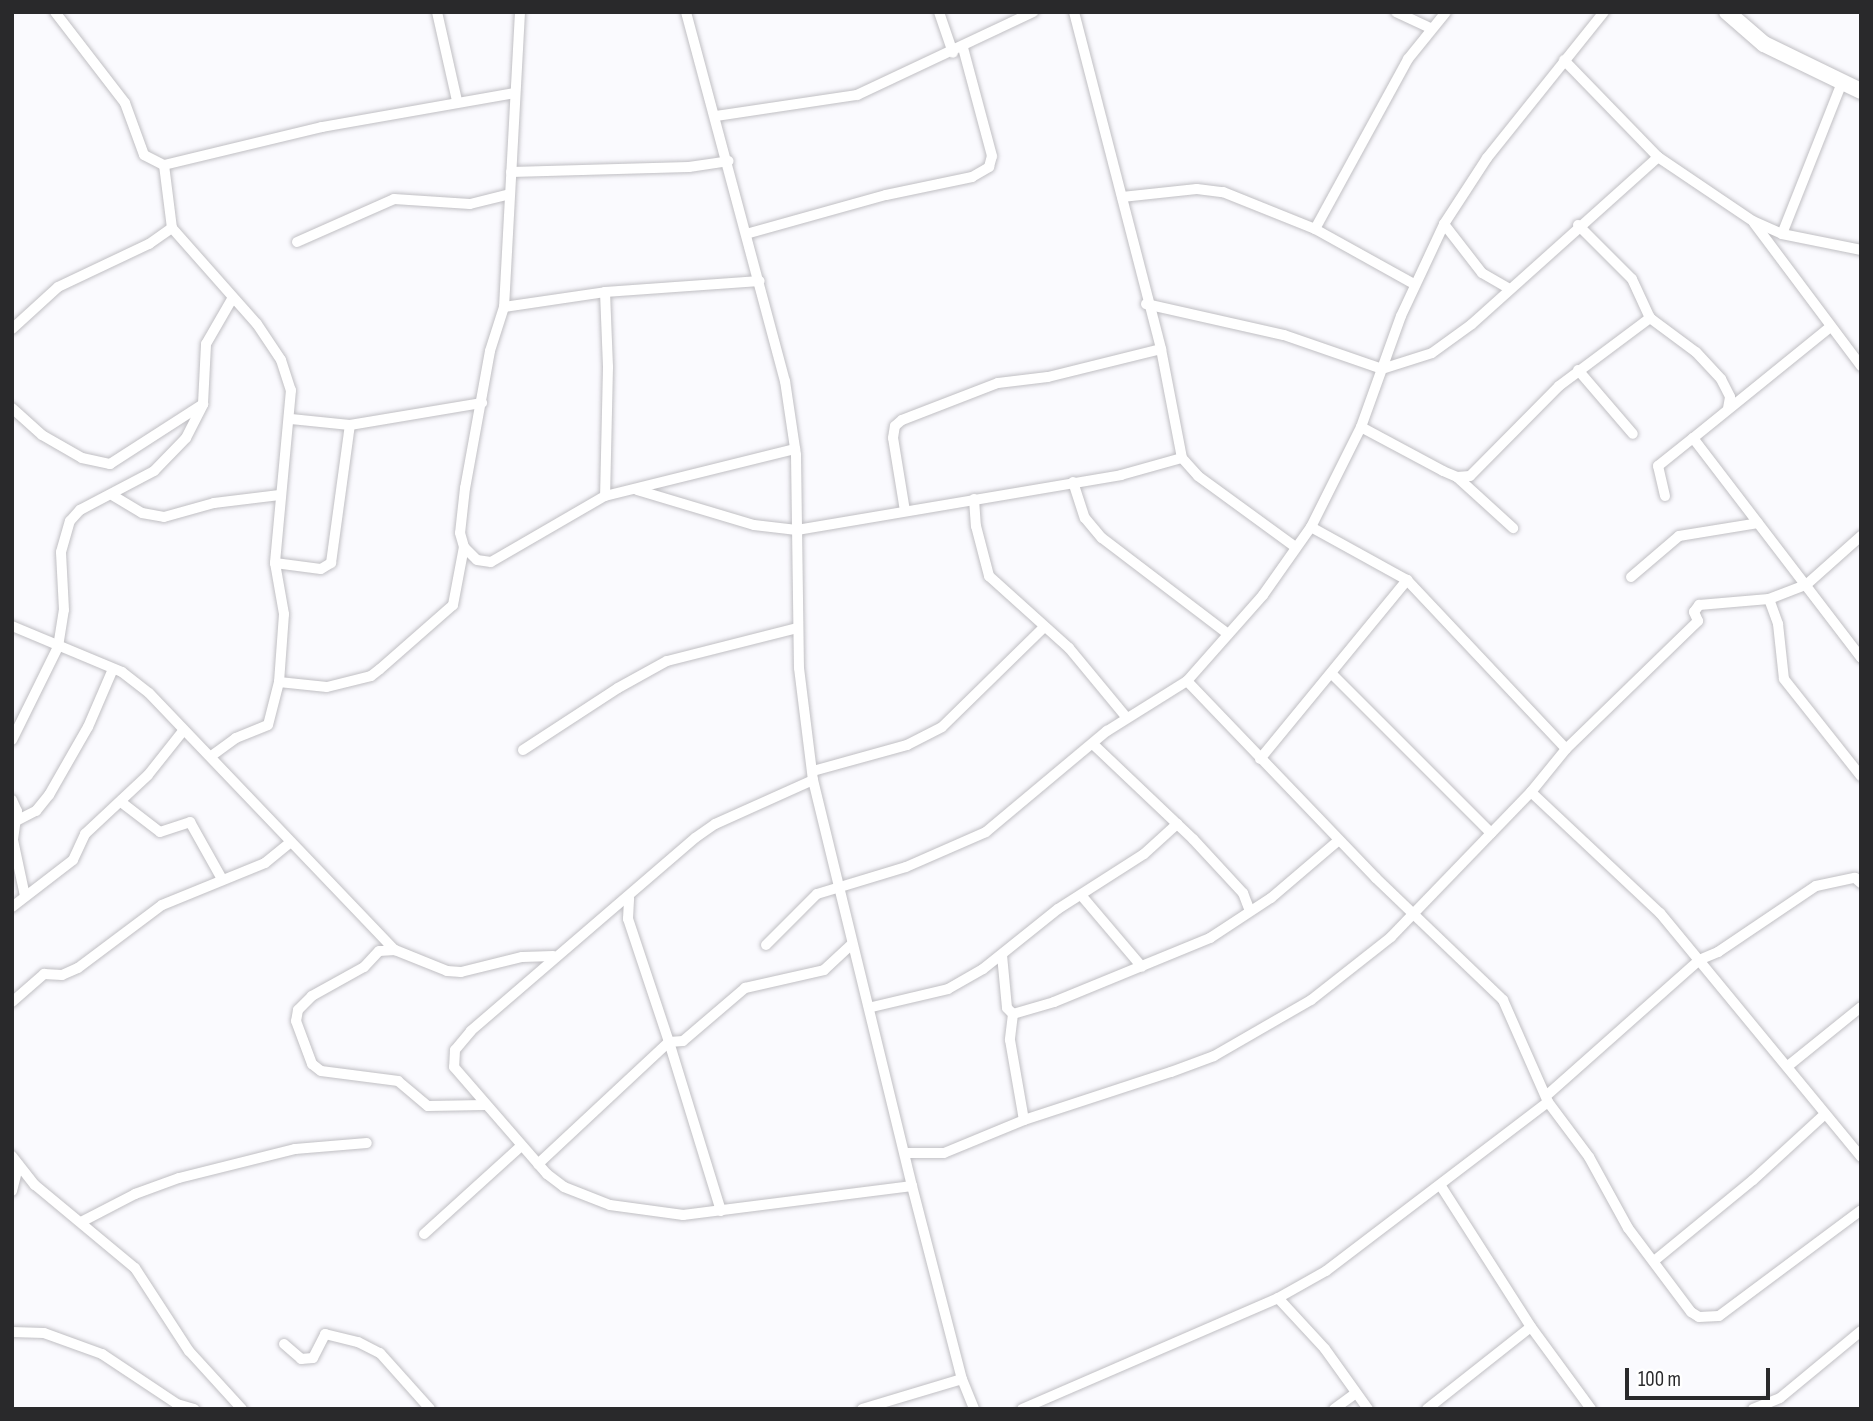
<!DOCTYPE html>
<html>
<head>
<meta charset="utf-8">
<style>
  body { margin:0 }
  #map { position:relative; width:1873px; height:1421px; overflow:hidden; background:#fafafe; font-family:"Sofia Sans Condensed",sans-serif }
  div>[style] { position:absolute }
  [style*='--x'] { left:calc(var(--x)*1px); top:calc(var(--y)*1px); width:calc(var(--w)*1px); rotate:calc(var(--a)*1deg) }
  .roads { filter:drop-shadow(0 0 2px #c0bfc3) drop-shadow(0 0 2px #c0bfc3) }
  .street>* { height:10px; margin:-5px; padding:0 5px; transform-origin:5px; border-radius:5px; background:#fff }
  .secondary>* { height:16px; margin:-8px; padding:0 8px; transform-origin:8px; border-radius:8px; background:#fff }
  span { translate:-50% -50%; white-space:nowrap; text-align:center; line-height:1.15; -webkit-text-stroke:5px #fff; paint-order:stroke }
  .frame { position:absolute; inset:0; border:14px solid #29292b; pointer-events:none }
  .scale { position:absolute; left:1625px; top:1368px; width:145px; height:32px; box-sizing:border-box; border:4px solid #29292b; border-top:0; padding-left:9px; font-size:21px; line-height:24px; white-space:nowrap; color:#29292b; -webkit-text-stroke:5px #fff; paint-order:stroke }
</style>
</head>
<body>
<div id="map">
  <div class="roads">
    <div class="street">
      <i style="--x:55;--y:12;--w:115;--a:52.4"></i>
      <i style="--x:125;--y:103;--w:55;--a:69.9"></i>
      <i style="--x:144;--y:155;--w:22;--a:27"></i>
      <i style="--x:164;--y:165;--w:163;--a:-13.5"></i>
      <i style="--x:322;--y:127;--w:195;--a:-10"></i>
      <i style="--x:437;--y:12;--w:91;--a:77.3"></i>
      <i style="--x:520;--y:12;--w:295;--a:93.1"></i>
      <i style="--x:504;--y:307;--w:46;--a:107.7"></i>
      <i style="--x:490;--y:351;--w:139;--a:100.3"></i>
      <i style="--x:465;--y:488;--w:45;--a:96.3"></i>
      <i style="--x:460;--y:533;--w:15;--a:74"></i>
      <i style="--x:464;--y:547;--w:18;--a:45"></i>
      <i style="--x:477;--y:560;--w:14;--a:8"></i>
      <i style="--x:491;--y:562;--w:132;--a:-30.1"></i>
      <i style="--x:605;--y:496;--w:196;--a:-13.9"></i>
      <i style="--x:686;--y:12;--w:382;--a:75"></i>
      <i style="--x:785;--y:381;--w:75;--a:81.5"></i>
      <i style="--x:796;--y:455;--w:213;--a:89.2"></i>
      <i style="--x:799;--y:668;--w:113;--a:82.9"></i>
      <i style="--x:813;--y:780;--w:418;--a:76.3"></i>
      <i style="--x:912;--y:1186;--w:199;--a:75.5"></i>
      <i style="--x:962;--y:1379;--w:32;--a:68"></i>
      <i style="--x:939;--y:12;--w:43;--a:71.1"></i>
      <i style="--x:1074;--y:12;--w:348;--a:75.5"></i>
      <i style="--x:1161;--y:349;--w:111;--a:79.1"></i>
      <i style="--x:1182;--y:458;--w:24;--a:48"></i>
      <i style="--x:1198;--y:476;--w:119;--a:36.1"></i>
      <i style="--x:1396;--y:12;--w:38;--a:25"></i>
      <i style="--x:1564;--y:60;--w:135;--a:45.9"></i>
      <i style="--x:1658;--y:157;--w:115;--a:34"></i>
      <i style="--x:1753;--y:221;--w:32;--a:24"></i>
      <i style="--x:1782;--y:234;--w:81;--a:11.4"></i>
      <i style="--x:716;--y:116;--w:143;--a:-8.5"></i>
      <i style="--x:857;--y:95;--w:195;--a:-25.2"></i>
      <i style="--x:164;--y:165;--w:64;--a:82.8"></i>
      <i style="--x:172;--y:228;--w:128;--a:48.5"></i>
      <i style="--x:257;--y:324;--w:43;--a:56.3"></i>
      <i style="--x:281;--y:360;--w:32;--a:72"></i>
      <i style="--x:291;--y:390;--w:174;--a:95.3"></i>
      <i style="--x:275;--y:563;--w:52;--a:80"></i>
      <i style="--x:284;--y:614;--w:68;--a:94.2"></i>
      <i style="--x:279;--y:682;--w:44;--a:104.3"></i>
      <i style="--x:268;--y:725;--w:35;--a:158"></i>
      <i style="--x:236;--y:738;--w:31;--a:144"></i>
      <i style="--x:511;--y:172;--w:178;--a:-1.6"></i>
      <i style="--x:689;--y:167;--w:40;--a:-8.5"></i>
      <i style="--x:1122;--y:197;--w:75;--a:-6.1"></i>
      <i style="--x:1197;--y:189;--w:26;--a:7"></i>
      <i style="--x:1223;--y:192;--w:99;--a:21.9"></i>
      <i style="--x:1315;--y:229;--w:113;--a:29.1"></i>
      <i style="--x:1754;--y:223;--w:179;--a:53.2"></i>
      <i style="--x:1444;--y:224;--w:62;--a:52.2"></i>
      <i style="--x:1482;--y:273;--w:32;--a:30"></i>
      <i style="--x:1578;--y:225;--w:76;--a:45"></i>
      <i style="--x:1632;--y:279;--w:43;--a:65.2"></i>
      <i style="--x:1650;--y:318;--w:57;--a:36.5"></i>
      <i style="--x:1696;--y:352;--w:37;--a:47"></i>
      <i style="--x:1721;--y:379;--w:20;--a:63"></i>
      <i style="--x:1730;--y:397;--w:11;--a:100"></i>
      <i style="--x:1315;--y:229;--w:194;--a:-61.3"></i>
      <i style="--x:1408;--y:59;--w:60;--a:-51"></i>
      <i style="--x:746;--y:234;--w:145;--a:-15.6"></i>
      <i style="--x:886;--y:195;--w:88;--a:-11.8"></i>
      <i style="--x:972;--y:177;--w:20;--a:-30"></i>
      <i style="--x:989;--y:167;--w:11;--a:-75"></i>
      <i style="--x:992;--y:156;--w:112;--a:-105"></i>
      <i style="--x:1782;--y:234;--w:160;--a:-68.4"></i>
      <i style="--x:297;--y:242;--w:106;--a:-23.9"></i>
      <i style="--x:394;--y:199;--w:76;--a:3.8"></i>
      <i style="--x:470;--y:204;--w:41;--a:-14"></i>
      <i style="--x:605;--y:292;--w:155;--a:-4.1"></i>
      <i style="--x:1146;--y:304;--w:141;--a:12.7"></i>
      <i style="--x:1284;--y:335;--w:104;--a:19.1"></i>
      <i style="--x:1382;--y:369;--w:52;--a:-17.7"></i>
      <i style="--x:1432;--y:353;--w:49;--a:-35.9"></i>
      <i style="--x:1472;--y:324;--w:250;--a:-41.9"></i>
      <i style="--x:504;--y:307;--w:102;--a:-8.4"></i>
      <i style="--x:605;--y:292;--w:75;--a:87.7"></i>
      <i style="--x:608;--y:367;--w:129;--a:91.3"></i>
      <i style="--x:1829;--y:328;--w:175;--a:141"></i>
      <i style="--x:1693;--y:438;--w:277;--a:52.6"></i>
      <i style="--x:12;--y:329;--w:62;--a:-42.4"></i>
      <i style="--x:58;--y:287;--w:101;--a:-25.3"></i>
      <i style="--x:149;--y:244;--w:28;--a:-35"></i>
      <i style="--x:1578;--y:370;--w:84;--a:49.3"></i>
      <i style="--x:12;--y:408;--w:40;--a:42"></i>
      <i style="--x:42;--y:435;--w:46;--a:29.9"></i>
      <i style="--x:82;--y:458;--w:29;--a:12"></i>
      <i style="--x:110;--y:464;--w:111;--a:-32.8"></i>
      <i style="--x:291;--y:419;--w:59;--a:5.8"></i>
      <i style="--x:350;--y:425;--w:134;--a:-9.5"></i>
      <i style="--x:1361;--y:427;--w:93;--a:28.2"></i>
      <i style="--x:1443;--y:471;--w:15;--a:23"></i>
      <i style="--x:1457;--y:477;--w:13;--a:-4"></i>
      <i style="--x:1470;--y:476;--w:127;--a:-45.3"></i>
      <i style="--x:1559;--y:386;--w:114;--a:-36.8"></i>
      <i style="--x:1457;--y:477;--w:76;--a:42.3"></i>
      <i style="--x:1073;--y:482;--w:38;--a:72"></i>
      <i style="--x:1085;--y:518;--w:26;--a:50"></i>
      <i style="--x:1102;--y:538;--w:158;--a:37.3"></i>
      <i style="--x:637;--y:490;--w:122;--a:16.7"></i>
      <i style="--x:754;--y:525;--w:43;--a:6.6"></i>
      <i style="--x:797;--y:530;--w:329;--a:-9.6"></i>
      <i style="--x:1121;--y:475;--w:63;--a:-15.6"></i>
      <i style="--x:112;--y:495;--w:35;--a:31"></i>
      <i style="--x:142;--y:513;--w:22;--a:10"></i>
      <i style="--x:164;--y:517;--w:52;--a:-15.6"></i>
      <i style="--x:214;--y:503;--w:66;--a:-6.9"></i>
      <i style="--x:1665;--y:496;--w:31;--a:-103"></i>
      <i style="--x:1658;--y:466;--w:45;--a:-38.7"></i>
      <i style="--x:974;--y:499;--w:27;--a:86"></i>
      <i style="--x:976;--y:526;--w:52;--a:75.4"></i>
      <i style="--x:989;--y:576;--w:108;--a:42"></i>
      <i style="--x:1069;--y:648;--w:89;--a:50.4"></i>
      <i style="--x:905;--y:511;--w:74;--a:-99.3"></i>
      <i style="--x:893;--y:438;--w:12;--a:-81"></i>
      <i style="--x:895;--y:426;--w:9;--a:-41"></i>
      <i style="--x:902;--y:420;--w:103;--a:-21.1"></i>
      <i style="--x:998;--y:383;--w:50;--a:-6.8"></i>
      <i style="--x:1048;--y:377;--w:116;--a:-13.9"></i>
      <i style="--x:1311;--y:527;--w:110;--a:28.9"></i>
      <i style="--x:1407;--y:580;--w:232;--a:46.7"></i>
      <i style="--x:275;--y:563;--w:46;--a:7.4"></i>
      <i style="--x:321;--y:569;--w:12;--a:-31"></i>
      <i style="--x:331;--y:563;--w:139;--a:-82.2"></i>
      <i style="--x:1631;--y:577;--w:63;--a:-40.5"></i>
      <i style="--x:1679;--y:536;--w:80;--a:-9.3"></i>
      <i style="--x:1769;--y:599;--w:27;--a:70"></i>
      <i style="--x:1778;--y:624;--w:55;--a:83.8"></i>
      <i style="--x:1784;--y:679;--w:124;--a:51.6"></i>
      <i style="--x:12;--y:626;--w:119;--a:22.7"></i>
      <i style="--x:122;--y:672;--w:34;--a:38"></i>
      <i style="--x:149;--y:693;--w:356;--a:46.3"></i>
      <i style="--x:395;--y:950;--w:56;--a:22"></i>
      <i style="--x:447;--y:971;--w:14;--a:4"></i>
      <i style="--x:461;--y:972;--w:63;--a:-13.8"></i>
      <i style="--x:522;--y:957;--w:31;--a:-2"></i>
      <i style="--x:1332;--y:674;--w:225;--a:45"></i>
      <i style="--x:1187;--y:681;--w:273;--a:46.2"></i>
      <i style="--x:1376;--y:878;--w:176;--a:43.8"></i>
      <i style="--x:1503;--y:1000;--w:111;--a:66.2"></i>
      <i style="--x:1548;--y:1102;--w:69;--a:53.3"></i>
      <i style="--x:1589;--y:1157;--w:81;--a:61.2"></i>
      <i style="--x:1628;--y:1228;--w:105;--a:53.1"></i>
      <i style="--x:1691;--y:1312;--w:9;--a:32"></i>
      <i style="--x:1699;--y:1317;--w:20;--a:-3"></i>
      <i style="--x:1719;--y:1316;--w:177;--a:-36.7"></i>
      <i style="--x:279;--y:682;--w:48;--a:5.9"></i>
      <i style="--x:327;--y:687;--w:45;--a:-14"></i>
      <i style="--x:371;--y:676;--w:11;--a:-38"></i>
      <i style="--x:380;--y:669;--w:97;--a:-41.2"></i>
      <i style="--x:453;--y:605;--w:59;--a:-79.3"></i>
      <i style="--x:12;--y:740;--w:104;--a:-63.7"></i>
      <i style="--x:58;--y:647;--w:37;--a:-81"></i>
      <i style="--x:64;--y:610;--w:58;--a:-93"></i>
      <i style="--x:61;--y:552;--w:32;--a:-74"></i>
      <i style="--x:70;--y:521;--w:15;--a:-48"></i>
      <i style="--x:80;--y:510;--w:84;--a:-27.8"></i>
      <i style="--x:154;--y:471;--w:46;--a:-45.9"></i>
      <i style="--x:186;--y:438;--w:38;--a:-63"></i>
      <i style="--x:203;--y:404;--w:60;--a:-87.1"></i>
      <i style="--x:206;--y:344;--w:52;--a:-60"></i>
      <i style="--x:1094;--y:745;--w:137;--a:43.5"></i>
      <i style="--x:1193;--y:839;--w:74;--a:47.2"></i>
      <i style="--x:1243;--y:893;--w:19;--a:69"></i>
      <i style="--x:523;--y:750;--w:113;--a:-33.1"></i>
      <i style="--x:618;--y:688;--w:56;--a:-28.9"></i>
      <i style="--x:667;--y:661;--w:134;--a:-14.2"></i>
      <i style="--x:1260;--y:759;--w:232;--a:-50.6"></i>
      <i style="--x:813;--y:771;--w:98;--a:-15.5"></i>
      <i style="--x:907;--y:745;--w:39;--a:-27"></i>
      <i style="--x:942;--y:727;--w:141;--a:-44.4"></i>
      <i style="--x:813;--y:780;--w:107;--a:155.8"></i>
      <i style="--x:715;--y:824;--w:24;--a:145"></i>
      <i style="--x:695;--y:838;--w:296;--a:139.3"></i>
      <i style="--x:471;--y:1031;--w:25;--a:130"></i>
      <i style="--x:455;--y:1050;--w:17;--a:93"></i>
      <i style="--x:454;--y:1067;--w:142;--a:49"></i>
      <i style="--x:547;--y:1174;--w:21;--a:37"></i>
      <i style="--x:564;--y:1187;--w:49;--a:21.4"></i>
      <i style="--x:610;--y:1205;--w:74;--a:7.8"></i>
      <i style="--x:683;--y:1215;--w:231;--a:-7.2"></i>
      <i style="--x:1531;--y:792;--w:177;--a:43.2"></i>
      <i style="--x:1660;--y:913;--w:316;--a:50.5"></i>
      <i style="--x:12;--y:800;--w:12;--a:66"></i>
      <i style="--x:17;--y:811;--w:29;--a:98"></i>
      <i style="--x:13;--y:840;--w:57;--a:77.9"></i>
      <i style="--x:121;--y:802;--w:49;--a:37.6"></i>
      <i style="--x:160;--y:832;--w:32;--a:-18"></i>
      <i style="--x:190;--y:822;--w:65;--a:60.7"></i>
      <i style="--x:14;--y:822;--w:25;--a:-27"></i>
      <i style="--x:36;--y:811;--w:21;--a:-51"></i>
      <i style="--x:49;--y:795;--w:78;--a:-60.2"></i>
      <i style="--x:88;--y:727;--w:63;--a:-66.7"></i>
      <i style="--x:1081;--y:895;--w:94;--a:49.7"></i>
      <i style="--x:12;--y:907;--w:77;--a:-37.6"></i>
      <i style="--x:73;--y:860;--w:29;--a:-65"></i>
      <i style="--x:85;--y:834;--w:86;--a:-43.1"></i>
      <i style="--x:148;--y:775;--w:56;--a:-51.5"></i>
      <i style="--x:766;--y:945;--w:72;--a:-45"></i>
      <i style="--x:817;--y:894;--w:93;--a:-16.9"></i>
      <i style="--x:906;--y:867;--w:87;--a:-23.6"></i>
      <i style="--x:986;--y:832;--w:158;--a:-39.9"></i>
      <i style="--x:1107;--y:731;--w:94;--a:-32"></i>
      <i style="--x:1187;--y:681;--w:115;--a:-48.5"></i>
      <i style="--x:1263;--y:595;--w:83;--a:-54.8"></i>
      <i style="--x:1311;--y:527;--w:112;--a:-63.4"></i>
      <i style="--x:1361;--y:427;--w:118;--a:-70.2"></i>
      <i style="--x:1401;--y:316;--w:102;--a:-64.9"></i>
      <i style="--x:1444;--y:224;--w:79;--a:-56.9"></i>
      <i style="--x:1487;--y:158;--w:187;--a:-51.3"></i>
      <i style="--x:395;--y:950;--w:16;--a:176"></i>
      <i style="--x:379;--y:951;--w:22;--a:133"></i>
      <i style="--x:364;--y:967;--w:60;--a:150.9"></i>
      <i style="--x:312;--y:996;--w:20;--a:135"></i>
      <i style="--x:298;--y:1010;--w:11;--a:100"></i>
      <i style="--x:296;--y:1021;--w:46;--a:69.6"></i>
      <i style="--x:312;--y:1064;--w:11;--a:38"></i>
      <i style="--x:321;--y:1071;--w:78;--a:7.4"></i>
      <i style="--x:398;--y:1081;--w:39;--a:40"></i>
      <i style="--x:428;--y:1106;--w:57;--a:-1"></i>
      <i style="--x:1002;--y:955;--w:53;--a:84.6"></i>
      <i style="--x:1007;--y:1008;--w:8;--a:45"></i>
      <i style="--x:1013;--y:1014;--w:43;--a:-16.3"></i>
      <i style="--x:1054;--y:1002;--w:169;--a:-22.3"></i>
      <i style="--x:1210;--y:938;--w:73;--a:-33.3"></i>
      <i style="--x:1271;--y:898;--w:89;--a:-40.5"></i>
      <i style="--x:12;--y:1002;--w:43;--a:-41.2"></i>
      <i style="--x:44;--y:974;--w:18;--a:3"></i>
      <i style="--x:62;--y:975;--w:17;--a:-24"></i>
      <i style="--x:78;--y:968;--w:105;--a:-36.9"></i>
      <i style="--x:162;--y:905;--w:111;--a:-22.2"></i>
      <i style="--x:265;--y:863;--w:33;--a:-39"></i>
      <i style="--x:872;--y:1007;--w:78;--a:-13.3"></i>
      <i style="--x:948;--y:989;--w:40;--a:-29.7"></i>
      <i style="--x:983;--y:969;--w:96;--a:-38.7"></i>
      <i style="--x:1058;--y:909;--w:102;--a:-32.6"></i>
      <i style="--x:1144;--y:854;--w:45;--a:-42.3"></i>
      <i style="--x:1013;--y:1014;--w:26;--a:97"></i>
      <i style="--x:1010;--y:1040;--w:81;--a:80.1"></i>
      <i style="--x:1788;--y:1066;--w:94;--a:-38.9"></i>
      <i style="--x:1546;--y:1096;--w:205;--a:-41.6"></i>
      <i style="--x:1699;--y:960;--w:21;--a:-23"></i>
      <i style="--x:1718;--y:952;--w:118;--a:-34"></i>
      <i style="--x:1816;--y:886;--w:40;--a:-12"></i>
      <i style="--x:1855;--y:878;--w:8;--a:40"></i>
      <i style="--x:906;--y:1153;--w:38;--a:0"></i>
      <i style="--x:944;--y:1153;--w:87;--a:-22.4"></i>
      <i style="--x:1024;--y:1120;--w:155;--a:-18.1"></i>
      <i style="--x:1171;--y:1072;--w:46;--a:-20.4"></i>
      <i style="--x:1214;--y:1056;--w:112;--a:-30"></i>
      <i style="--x:1311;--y:1000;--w:102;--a:-38.2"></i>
      <i style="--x:1391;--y:937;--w:202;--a:-46"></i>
      <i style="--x:1531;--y:792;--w:55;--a:-50.9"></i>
      <i style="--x:1566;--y:749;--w:184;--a:-44.1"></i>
      <i style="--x:1698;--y:621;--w:10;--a:-114"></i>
      <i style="--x:1694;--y:612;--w:9;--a:-54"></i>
      <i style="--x:1699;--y:605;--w:70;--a:-4.9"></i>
      <i style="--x:1769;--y:599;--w:40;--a:-21"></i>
      <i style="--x:1806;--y:585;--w:74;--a:-41.7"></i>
      <i style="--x:12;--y:1156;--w:37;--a:52"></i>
      <i style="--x:35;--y:1185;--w:130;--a:39.7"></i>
      <i style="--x:135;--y:1268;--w:99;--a:57"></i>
      <i style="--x:189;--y:1351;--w:79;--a:47.6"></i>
      <i style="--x:538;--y:1164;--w:179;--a:-43"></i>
      <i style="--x:669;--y:1042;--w:130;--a:-108.4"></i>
      <i style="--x:628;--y:919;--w:21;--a:-87"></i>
      <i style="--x:12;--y:1191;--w:25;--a:-76"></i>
      <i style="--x:721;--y:1211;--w:177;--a:-107.1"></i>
      <i style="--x:669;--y:1042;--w:14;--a:-4"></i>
      <i style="--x:683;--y:1041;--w:82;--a:-40.5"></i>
      <i style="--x:745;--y:988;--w:81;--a:-12.8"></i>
      <i style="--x:824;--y:970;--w:38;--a:-43"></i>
      <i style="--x:83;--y:1221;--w:59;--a:-27.4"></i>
      <i style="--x:135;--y:1194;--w:47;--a:-20"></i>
      <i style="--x:179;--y:1178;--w:120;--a:-14"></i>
      <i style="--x:295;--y:1149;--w:72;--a:-4.8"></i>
      <i style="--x:424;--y:1234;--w:130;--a:-42.2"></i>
      <i style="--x:1654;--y:1261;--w:128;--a:-39.3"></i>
      <i style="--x:1753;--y:1180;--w:98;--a:-42.5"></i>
      <i style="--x:1278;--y:1298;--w:69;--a:47.3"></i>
      <i style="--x:1325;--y:1349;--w:74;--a:54.4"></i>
      <i style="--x:1531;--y:1327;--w:102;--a:53.8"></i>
      <i style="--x:12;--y:1332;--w:32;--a:2"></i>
      <i style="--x:44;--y:1333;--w:62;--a:19.9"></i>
      <i style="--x:102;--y:1354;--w:90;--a:33.7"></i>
      <i style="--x:177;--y:1404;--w:18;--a:16"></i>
      <i style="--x:284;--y:1344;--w:23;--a:41"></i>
      <i style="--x:301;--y:1359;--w:12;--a:-5"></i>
      <i style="--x:313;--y:1358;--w:27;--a:-63"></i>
      <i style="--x:325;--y:1334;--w:34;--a:14"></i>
      <i style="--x:358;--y:1342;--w:25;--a:27"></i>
      <i style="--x:380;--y:1353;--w:75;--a:48.2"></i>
      <i style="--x:862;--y:1409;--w:104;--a:-16.7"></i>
      <i style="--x:1022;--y:1409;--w:279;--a:-23.4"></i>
      <i style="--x:1278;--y:1298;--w:55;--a:-29.4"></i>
      <i style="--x:1326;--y:1271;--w:279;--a:-37.3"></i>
      <i style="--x:1334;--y:1409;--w:27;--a:-36"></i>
      <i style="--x:1427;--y:1409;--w:132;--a:-38.3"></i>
      <i style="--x:1531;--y:1327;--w:167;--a:-122.6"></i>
      <i style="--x:1753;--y:1409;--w:29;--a:-22"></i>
      <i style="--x:1780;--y:1398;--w:105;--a:-39.6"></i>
    </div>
    <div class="secondary">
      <i style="--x:1727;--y:12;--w:49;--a:40.9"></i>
      <i style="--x:1764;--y:44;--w:108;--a:25.9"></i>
    </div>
  </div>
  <div class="frame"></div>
  <div class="scale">100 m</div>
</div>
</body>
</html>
